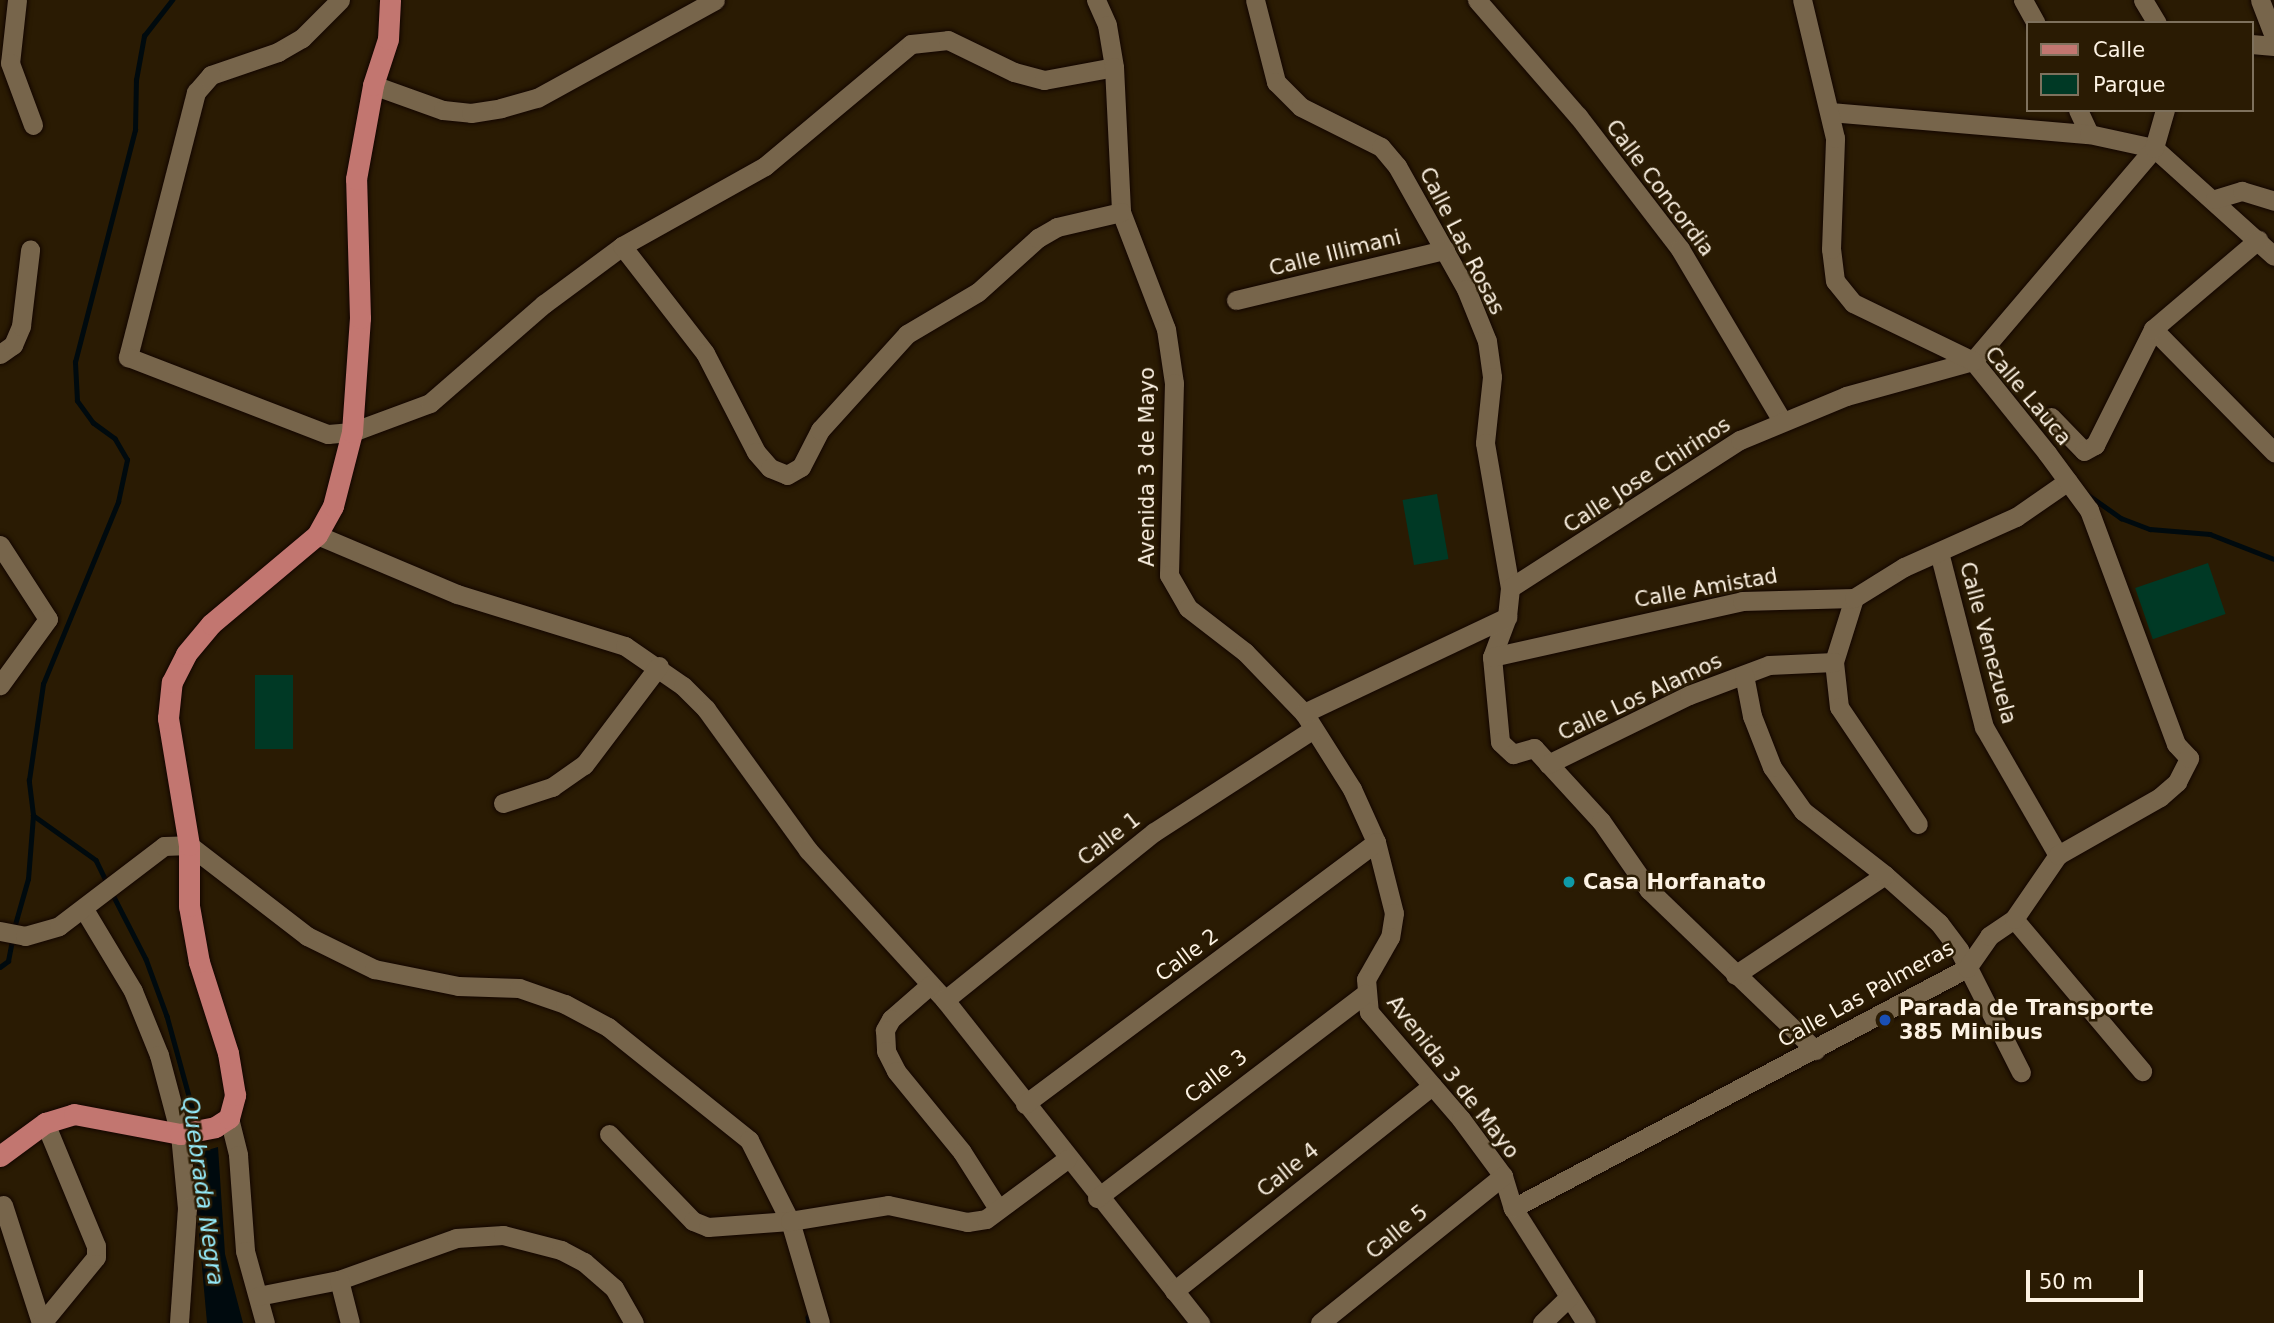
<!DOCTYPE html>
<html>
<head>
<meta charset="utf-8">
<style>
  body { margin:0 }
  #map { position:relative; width:2274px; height:1323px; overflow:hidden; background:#2a1b03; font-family:"DejaVu Sans",sans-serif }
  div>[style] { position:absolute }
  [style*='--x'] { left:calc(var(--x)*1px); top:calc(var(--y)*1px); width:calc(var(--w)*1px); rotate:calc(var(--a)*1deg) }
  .green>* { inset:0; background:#003925; transform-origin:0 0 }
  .water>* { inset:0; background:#000a0e }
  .stream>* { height:4.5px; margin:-2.25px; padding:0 2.25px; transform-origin:2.25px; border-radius:2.25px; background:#000a0e }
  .roads { filter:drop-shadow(0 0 2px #120500) drop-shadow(0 0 2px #120500) }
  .minor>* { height:19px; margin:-9.5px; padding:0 9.5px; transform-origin:9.5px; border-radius:9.5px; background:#77654b }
  .major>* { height:21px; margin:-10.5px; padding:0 10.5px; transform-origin:10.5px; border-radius:10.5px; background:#c27670 }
  .dots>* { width:19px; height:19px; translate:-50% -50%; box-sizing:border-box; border:4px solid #2a1b03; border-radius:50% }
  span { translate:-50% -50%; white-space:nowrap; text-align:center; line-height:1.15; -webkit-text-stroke:5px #2a1b03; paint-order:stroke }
  .street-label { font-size:21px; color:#fcf2e3 }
  .poi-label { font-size:21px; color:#fcf2e3; font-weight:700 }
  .left { translate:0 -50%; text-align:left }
  .water-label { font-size:23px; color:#96ecfb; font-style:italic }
  .legend { position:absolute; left:2026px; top:21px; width:228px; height:91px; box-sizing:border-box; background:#2a1b03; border:2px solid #7e715d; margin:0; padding:9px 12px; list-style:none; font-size:21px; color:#fcf2e3 }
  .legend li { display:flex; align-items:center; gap:14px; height:35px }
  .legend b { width:35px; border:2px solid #7e715d }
  .scale { position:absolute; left:2026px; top:1270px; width:117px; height:32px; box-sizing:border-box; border:4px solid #fcf2e3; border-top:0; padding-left:9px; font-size:21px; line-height:24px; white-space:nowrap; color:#fcf2e3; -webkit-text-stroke:5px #2a1b03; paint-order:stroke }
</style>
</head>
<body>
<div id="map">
  <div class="green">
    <i style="left:1437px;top:494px;width:66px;height:35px;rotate:80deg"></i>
    <i style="left:2208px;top:563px;width:54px;height:77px;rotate:71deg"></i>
    <i style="left:255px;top:675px;width:38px;height:74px"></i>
  </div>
  <div class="water">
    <i style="clip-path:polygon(218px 1147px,225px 1254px,243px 1323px,207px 1323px,195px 1190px,197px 1153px)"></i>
  </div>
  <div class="stream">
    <i style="--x:2087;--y:494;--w:42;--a:35.2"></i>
    <i style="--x:2121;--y:518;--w:31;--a:21"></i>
    <i style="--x:2150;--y:529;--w:60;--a:4.8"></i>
    <i style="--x:2210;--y:534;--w:69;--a:21.3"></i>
    <i style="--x:33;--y:815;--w:77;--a:35.5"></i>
    <i style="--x:96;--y:860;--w:25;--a:64"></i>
    <i style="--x:111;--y:891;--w:76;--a:62.8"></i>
    <i style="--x:146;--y:959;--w:61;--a:69.8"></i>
    <i style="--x:167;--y:1016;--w:113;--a:74.6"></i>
    <i style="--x:14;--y:928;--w:51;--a:-74.1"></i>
    <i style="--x:28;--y:879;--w:64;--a:-85.5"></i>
    <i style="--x:33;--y:815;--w:35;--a:-97"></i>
    <i style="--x:29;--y:780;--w:97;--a:-81.7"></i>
    <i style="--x:43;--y:684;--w:197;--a:-67.6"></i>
    <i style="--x:118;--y:502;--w:43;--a:-77.9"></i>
    <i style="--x:127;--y:460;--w:24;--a:-120"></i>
    <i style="--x:115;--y:439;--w:27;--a:-144"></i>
    <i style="--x:93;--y:423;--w:27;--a:-126"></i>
    <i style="--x:77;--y:401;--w:39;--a:-93"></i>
    <i style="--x:75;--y:362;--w:240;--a:-75.5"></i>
    <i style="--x:135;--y:130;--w:50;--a:-88.9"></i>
    <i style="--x:136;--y:80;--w:45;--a:-79.7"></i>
    <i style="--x:144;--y:36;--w:46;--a:-52.1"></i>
    <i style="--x:0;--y:967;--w:10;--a:-37"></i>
    <i style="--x:8;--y:961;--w:21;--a:-79"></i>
    <i style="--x:199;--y:1137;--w:19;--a:81"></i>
    <i style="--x:808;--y:1317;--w:6;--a:81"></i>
  </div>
  <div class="roads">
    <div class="minor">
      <i style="--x:17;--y:0;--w:63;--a:96.3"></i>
      <i style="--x:10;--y:63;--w:66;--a:69.6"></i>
      <i style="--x:340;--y:0;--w:54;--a:135"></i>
      <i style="--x:302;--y:38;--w:28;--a:150"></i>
      <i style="--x:278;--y:52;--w:71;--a:161.1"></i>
      <i style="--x:211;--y:75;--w:23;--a:131"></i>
      <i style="--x:196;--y:92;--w:274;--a:104.4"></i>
      <i style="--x:128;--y:357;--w:214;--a:21.1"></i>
      <i style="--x:328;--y:434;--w:24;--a:-5"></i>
      <i style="--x:352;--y:432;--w:83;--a:-20.4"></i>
      <i style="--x:430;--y:403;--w:151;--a:-41"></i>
      <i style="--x:544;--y:304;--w:97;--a:-36.6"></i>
      <i style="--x:622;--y:246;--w:164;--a:-29.2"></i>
      <i style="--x:765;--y:166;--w:190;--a:-39.9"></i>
      <i style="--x:911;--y:44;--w:37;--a:-6"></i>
      <i style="--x:948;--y:40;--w:73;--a:25.9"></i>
      <i style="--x:1014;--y:72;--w:31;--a:15"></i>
      <i style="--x:1044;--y:80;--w:71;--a:-10.5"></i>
      <i style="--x:1096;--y:0;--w:27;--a:66"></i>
      <i style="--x:1107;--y:25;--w:43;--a:80.5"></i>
      <i style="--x:1114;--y:67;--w:145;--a:87.2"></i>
      <i style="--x:1121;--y:212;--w:125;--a:69"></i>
      <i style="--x:1166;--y:329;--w:55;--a:81.6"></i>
      <i style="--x:1174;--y:383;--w:192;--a:91.5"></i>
      <i style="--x:1169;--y:575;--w:38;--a:60"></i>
      <i style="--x:1188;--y:608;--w:72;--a:37.7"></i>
      <i style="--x:1245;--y:652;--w:85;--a:46"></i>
      <i style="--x:1304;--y:713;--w:90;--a:57.7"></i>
      <i style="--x:1352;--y:789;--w:58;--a:65.6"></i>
      <i style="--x:1376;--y:842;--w:73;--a:75.8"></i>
      <i style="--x:1394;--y:913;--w:24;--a:99"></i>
      <i style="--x:1390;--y:937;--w:48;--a:119.7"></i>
      <i style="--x:1366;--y:979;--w:33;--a:85"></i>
      <i style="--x:1369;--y:1012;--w:141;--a:49.3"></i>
      <i style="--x:1461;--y:1119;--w:71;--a:53.6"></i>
      <i style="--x:1503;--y:1176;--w:34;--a:73"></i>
      <i style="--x:1513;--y:1208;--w:136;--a:57.6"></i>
      <i style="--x:1255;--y:0;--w:85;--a:75.6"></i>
      <i style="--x:1276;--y:82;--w:35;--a:45"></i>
      <i style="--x:1301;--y:107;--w:89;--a:26.6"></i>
      <i style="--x:1381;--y:147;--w:25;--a:50"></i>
      <i style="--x:1397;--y:166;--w:141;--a:60.7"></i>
      <i style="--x:1466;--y:289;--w:56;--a:68"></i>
      <i style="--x:1487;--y:341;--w:36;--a:82"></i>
      <i style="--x:1492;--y:377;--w:66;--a:96.1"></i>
      <i style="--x:1485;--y:443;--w:147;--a:80.2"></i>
      <i style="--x:1510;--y:588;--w:29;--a:96"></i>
      <i style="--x:1507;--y:617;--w:43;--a:110.6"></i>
      <i style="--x:1492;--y:657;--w:85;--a:84.6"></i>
      <i style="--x:1500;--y:742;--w:18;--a:43"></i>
      <i style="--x:1513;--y:754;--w:22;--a:-16"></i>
      <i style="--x:1534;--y:748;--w:99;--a:47.5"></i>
      <i style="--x:1601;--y:821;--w:84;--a:55.2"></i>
      <i style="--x:1649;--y:890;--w:231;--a:43.9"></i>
      <i style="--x:1477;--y:0;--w:154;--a:49"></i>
      <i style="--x:1578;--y:116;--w:168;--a:52.5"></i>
      <i style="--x:1680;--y:249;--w:200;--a:59.3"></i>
      <i style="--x:2023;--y:0;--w:26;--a:61"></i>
      <i style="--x:2143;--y:0;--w:27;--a:59"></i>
      <i style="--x:2260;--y:0;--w:39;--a:69"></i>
      <i style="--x:2251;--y:44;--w:23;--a:5"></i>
      <i style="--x:373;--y:85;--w:74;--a:19.7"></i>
      <i style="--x:443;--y:110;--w:28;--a:6"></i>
      <i style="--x:471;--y:113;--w:30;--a:-9"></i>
      <i style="--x:501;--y:108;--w:37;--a:-16"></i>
      <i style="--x:537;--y:98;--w:203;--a:-28.8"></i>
      <i style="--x:2078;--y:110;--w:26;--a:65"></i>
      <i style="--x:1830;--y:112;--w:260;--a:4.9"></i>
      <i style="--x:2089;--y:134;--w:66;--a:12.2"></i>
      <i style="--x:2154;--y:148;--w:161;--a:42"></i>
      <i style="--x:2215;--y:199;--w:28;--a:-17"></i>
      <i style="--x:2242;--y:191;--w:34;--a:17"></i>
      <i style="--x:622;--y:246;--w:135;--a:52.2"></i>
      <i style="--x:705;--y:353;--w:111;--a:62.7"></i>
      <i style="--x:756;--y:452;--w:21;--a:49"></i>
      <i style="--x:770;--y:468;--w:18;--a:22"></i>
      <i style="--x:787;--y:475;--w:16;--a:-30"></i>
      <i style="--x:801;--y:467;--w:42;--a:-62.8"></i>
      <i style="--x:820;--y:430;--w:130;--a:-47.8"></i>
      <i style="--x:907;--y:334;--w:82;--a:-30.6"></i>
      <i style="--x:978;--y:292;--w:81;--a:-42"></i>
      <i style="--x:1038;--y:238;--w:22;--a:-30"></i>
      <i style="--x:1057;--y:227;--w:66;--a:-13.2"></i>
      <i style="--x:1236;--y:300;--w:215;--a:-13.5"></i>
      <i style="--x:2153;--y:329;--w:173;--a:45.5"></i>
      <i style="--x:0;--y:354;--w:16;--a:-35"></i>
      <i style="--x:13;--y:345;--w:21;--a:-67"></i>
      <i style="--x:21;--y:326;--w:77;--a:-83.2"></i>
      <i style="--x:2051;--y:417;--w:47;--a:45.9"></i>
      <i style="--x:2084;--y:451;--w:13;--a:-29"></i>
      <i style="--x:2095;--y:445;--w:130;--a:-63.4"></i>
      <i style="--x:2153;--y:329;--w:138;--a:-40.3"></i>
      <i style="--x:317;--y:535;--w:152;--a:22.9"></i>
      <i style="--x:457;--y:594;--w:176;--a:17.2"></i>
      <i style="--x:625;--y:646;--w:70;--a:34.6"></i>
      <i style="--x:683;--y:686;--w:33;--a:45"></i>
      <i style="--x:706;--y:709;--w:174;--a:54.1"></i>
      <i style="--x:808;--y:850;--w:203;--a:47.6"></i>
      <i style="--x:945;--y:1000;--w:412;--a:51.7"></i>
      <i style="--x:0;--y:545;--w:88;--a:57"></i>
      <i style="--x:48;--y:619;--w:82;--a:126"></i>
      <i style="--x:1939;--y:552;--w:181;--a:75.6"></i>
      <i style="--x:1984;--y:727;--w:148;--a:60"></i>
      <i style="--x:1510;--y:588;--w:274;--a:-32.8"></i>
      <i style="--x:1740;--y:440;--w:115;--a:-22.5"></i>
      <i style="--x:1846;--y:396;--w:132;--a:-15.4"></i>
      <i style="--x:1973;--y:361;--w:280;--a:-49.6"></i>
      <i style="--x:2154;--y:148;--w:40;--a:-74"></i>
      <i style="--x:1854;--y:598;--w:67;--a:107.4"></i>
      <i style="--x:1834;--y:662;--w:45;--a:83.7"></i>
      <i style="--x:1839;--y:707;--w:141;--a:56"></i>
      <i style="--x:1492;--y:657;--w:256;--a:-12.6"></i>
      <i style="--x:1742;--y:601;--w:112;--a:-1.5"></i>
      <i style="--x:1854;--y:598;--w:59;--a:-31.8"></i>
      <i style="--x:1904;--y:567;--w:123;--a:-24.1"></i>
      <i style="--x:2016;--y:517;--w:63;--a:-34.7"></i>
      <i style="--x:1304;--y:713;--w:225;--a:-25.3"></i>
      <i style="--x:1548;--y:764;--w:157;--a:-26.1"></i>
      <i style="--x:1689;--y:695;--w:85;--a:-20.6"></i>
      <i style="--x:1769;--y:665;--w:65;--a:-2.6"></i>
      <i style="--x:503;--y:803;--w:52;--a:-18.1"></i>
      <i style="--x:552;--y:787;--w:39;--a:-35"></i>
      <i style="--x:584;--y:765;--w:124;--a:-52.9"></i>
      <i style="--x:1885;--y:875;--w:72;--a:41.6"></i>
      <i style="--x:1939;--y:923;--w:34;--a:53"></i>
      <i style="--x:1959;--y:950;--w:137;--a:63.1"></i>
      <i style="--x:85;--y:911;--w:93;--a:59"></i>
      <i style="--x:133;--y:991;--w:69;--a:67.9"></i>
      <i style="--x:159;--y:1055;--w:82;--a:75.1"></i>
      <i style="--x:180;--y:1134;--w:74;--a:84.6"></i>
      <i style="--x:187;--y:1208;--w:115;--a:94"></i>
      <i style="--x:2014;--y:919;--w:199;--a:49.9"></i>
      <i style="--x:0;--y:931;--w:25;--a:11"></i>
      <i style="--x:25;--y:936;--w:35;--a:-16"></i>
      <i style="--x:59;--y:926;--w:132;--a:-37.3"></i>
      <i style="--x:164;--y:846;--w:25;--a:-2"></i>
      <i style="--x:189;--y:845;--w:149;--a:37.6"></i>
      <i style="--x:307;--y:936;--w:75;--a:26.2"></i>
      <i style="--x:374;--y:969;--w:86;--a:11.4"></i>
      <i style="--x:458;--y:986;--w:61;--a:1.9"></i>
      <i style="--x:519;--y:988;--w:49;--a:19.2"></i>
      <i style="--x:565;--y:1004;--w:49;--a:28.1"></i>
      <i style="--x:608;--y:1027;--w:181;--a:38.7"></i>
      <i style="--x:749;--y:1140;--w:91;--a:63.2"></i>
      <i style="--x:790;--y:1221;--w:106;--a:73.6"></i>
      <i style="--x:1735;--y:975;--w:180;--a:-33.7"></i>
      <i style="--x:1885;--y:875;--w:104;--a:-142"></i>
      <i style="--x:1803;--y:811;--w:54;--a:-125.2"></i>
      <i style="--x:1772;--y:767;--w:55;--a:-111.4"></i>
      <i style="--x:1752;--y:716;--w:42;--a:-101"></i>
      <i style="--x:930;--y:985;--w:52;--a:138.9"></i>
      <i style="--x:891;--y:1019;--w:13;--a:119"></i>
      <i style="--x:885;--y:1030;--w:21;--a:87"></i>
      <i style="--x:886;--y:1051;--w:22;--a:63"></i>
      <i style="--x:896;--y:1071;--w:104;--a:50.8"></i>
      <i style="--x:962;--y:1152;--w:65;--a:57.5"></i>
      <i style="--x:945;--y:1000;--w:268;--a:-38.8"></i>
      <i style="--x:1154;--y:832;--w:189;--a:-32.9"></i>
      <i style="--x:1025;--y:1104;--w:438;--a:-36.7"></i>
      <i style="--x:229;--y:1118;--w:38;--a:76"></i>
      <i style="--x:238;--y:1155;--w:96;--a:85.8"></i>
      <i style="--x:245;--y:1251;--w:75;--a:74.5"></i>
      <i style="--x:609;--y:1134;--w:121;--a:46"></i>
      <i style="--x:693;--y:1221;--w:16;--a:22"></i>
      <i style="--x:708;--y:1227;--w:82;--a:-4.2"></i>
      <i style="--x:790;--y:1221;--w:99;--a:-9.3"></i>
      <i style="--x:888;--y:1205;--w:81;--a:12.1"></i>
      <i style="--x:967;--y:1222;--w:19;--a:-9"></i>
      <i style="--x:986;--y:1219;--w:101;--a:-36.5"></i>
      <i style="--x:1097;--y:1198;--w:337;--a:-37.3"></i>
      <i style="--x:3;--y:1205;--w:124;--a:72.1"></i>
      <i style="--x:1513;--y:1208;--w:514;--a:-27.86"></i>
      <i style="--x:1967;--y:968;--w:39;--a:-55"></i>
      <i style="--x:1989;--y:936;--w:30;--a:-34"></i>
      <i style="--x:2014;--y:919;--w:78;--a:-55.5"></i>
      <i style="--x:2058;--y:855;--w:117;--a:-29.6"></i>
      <i style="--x:2160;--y:797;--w:23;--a:-41"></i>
      <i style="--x:2177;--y:782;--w:27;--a:-63"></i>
      <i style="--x:2189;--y:758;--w:19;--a:-133"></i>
      <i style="--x:2176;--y:744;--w:250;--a:-110.4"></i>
      <i style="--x:2089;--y:510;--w:71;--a:-126.4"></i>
      <i style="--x:2047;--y:453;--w:118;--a:-128.8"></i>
      <i style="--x:1973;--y:361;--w:133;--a:-154.2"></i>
      <i style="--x:1853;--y:303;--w:28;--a:-129"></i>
      <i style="--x:1835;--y:281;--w:32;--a:-97"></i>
      <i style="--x:1831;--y:249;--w:111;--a:-87.9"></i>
      <i style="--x:1835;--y:138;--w:142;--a:-103.4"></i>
      <i style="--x:339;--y:1280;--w:124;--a:-19.7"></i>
      <i style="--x:456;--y:1238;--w:47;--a:-3.7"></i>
      <i style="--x:503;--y:1235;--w:60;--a:14.5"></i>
      <i style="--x:561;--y:1250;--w:26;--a:28"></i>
      <i style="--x:584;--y:1262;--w:40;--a:41"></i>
      <i style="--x:614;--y:1288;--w:40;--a:60.3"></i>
      <i style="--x:1174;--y:1291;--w:330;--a:-38.5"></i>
      <i style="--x:258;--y:1296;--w:83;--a:-11.2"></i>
      <i style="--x:339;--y:1280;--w:44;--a:75.7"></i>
      <i style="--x:42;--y:1323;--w:85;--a:-50.7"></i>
      <i style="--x:96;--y:1257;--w:11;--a:-90"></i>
      <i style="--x:96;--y:1246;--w:133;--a:-112.5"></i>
      <i style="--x:1320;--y:1323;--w:235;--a:-38.8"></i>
      <i style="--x:1542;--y:1323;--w:37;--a:-44"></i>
    </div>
    <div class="major">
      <i style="--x:0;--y:1156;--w:56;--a:-36.3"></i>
      <i style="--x:45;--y:1123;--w:30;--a:-17"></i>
      <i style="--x:74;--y:1114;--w:108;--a:10.7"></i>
      <i style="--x:180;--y:1134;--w:36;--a:-11"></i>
      <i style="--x:215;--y:1127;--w:17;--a:-33"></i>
      <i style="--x:229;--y:1118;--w:24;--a:-75"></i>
      <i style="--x:235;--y:1095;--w:43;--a:-99.5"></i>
      <i style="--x:228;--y:1053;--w:96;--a:-107.7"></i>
      <i style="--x:199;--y:962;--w:57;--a:-100.1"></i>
      <i style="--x:189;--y:906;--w:61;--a:-90"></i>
      <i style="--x:189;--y:845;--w:129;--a:-99.4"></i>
      <i style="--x:168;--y:718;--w:36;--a:-84"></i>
      <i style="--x:172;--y:682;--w:31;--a:-63"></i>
      <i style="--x:186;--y:654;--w:39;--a:-50"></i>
      <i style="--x:211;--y:624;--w:138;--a:-40"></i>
      <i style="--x:317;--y:535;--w:33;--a:-61"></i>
      <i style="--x:333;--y:506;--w:76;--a:-75.6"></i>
      <i style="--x:352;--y:432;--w:114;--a:-86"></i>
      <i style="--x:360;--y:318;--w:139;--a:-91.6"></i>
      <i style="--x:356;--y:179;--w:96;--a:-79.7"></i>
      <i style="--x:373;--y:85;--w:48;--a:-71.9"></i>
      <i style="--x:388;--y:39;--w:39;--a:-87"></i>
    </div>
  </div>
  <div class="dots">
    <i style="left:1569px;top:882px;background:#0f9aa8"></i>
    <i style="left:1885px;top:1020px;background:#1a4fb4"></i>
  </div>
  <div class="street-label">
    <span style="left:1660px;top:188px;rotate:53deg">Calle Concordia</span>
    <span style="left:1462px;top:241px;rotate:63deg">Calle Las Rosas</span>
    <span style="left:1335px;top:253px;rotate:-14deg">Calle Illimani</span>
    <span style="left:2028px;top:396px;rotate:50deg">Calle Lauca</span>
    <span style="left:1147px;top:467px;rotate:-90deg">Avenida 3 de Mayo</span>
    <span style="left:1647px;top:475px;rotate:-33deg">Calle Jose Chirinos</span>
    <span style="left:1706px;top:588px;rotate:-10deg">Calle Amistad</span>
    <span style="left:1988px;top:643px;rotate:75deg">Calle Venezuela</span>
    <span style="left:1640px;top:697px;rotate:-25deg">Calle Los Alamos</span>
    <span style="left:1109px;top:839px;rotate:-38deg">Calle 1</span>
    <span style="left:1187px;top:955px;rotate:-37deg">Calle 2</span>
    <span style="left:1866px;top:994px;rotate:-29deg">Calle Las Palmeras</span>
    <span style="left:1216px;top:1076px;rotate:-38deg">Calle 3</span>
    <span style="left:1453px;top:1077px;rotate:52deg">Avenida 3 de Mayo</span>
    <span style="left:1288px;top:1170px;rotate:-39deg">Calle 4</span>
    <span style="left:1397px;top:1232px;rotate:-39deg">Calle 5</span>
  </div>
  <div class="poi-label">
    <span class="left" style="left:1583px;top:882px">Casa Horfanato</span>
    <span class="left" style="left:1899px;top:1020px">Parada de Transporte<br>385 Minibus</span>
  </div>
  <div class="water-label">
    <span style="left:203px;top:1191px;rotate:82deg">Quebrada Negra</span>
  </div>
  <ul class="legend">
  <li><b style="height:9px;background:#c27670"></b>Calle</li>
  <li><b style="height:19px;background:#003925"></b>Parque</li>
  </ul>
  <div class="scale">50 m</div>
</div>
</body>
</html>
